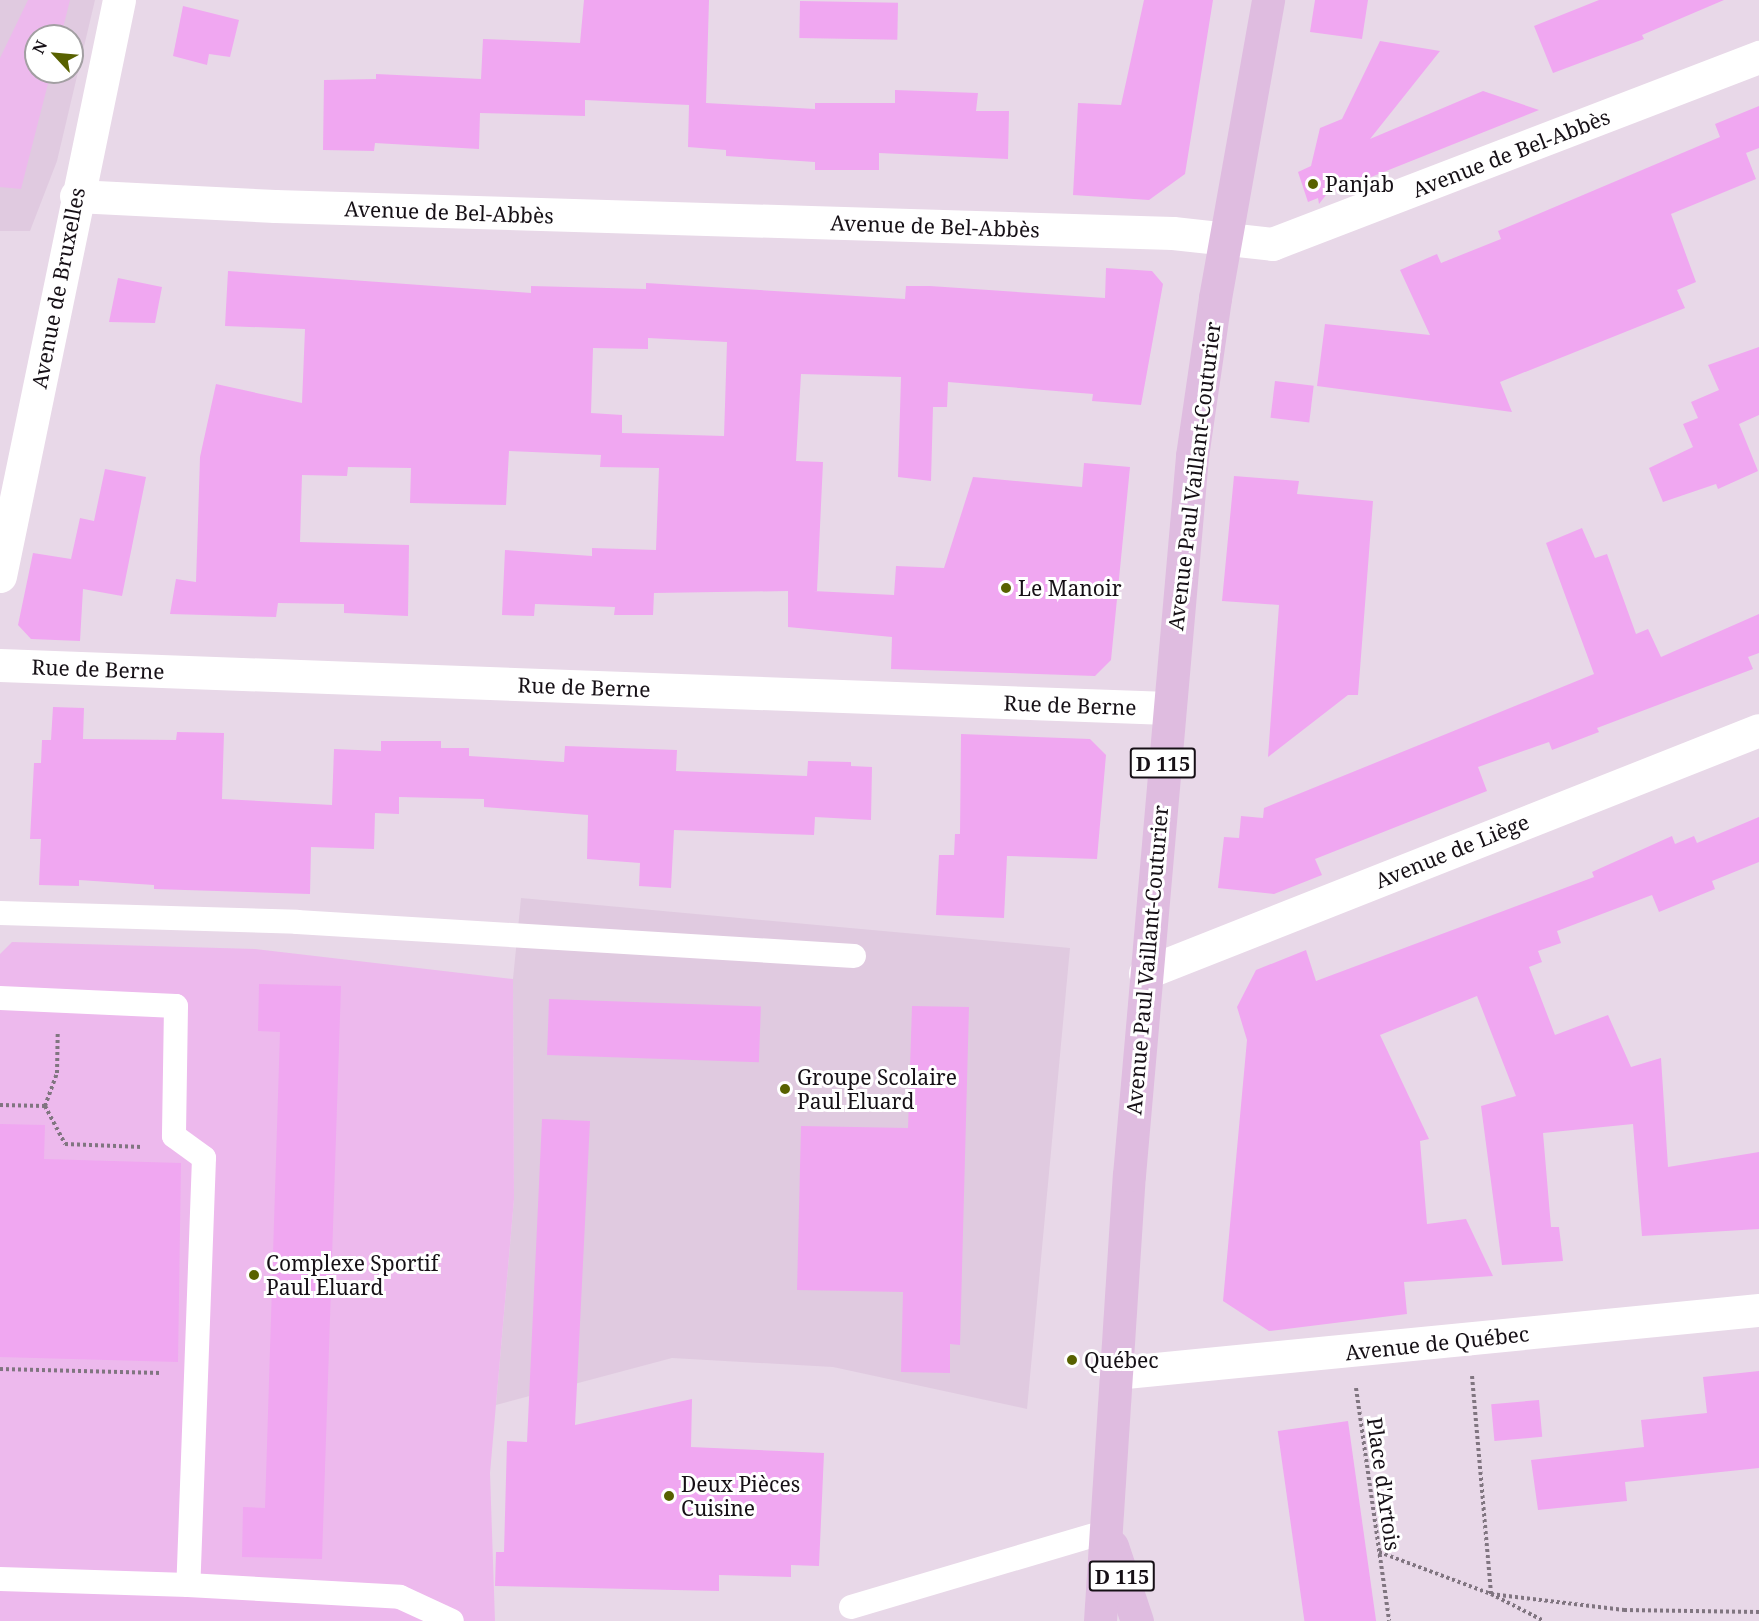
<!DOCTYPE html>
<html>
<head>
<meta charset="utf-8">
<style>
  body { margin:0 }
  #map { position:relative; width:1759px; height:1621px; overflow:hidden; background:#e8d8e8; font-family:"Noto Serif",serif }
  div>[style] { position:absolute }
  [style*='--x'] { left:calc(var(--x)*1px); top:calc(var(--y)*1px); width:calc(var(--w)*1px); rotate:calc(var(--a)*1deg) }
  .built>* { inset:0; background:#e0cae0 }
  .green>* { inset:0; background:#edb9ed }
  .building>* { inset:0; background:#f0a7f1; transform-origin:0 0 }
  .path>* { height:4px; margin-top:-2px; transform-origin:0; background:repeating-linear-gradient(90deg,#807580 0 3px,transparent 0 6px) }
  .service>* { height:24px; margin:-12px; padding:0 12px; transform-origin:12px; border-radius:12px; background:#fff }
  .minor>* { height:33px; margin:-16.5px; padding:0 16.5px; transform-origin:16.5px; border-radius:16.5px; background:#fff }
  .primary>* { height:33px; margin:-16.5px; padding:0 16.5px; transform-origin:16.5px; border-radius:16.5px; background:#dfbce0 }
  .dots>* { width:16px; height:16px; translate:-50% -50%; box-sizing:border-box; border:3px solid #fff; border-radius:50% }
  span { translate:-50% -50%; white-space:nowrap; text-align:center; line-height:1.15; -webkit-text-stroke:6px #fff; paint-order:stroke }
  .shield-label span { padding:2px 4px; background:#fff; border:2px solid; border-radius:4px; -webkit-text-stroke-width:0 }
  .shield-label { font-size:20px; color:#161016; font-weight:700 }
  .street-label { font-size:21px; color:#161016 }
  .poi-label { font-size:21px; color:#161016 }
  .left { translate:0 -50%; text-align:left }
  .north { position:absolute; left:24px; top:24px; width:60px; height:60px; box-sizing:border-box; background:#fff; border:2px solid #a29fa2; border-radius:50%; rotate:296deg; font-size:16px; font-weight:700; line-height:24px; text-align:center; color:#161016 }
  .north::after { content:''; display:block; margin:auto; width:21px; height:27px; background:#586100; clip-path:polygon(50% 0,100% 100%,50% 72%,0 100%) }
</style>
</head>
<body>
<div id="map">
  <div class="built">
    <i style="clip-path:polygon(evenodd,0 0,95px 0,57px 161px,30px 231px,0 231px,0 0,36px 36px,72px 36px,72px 72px,36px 72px,36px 36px)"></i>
    <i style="clip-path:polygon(521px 898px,1070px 948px,1027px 1409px,833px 1367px,672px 1358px,496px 1405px,514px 1199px,513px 979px)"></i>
  </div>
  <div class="green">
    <i style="clip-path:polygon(28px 0,70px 0,61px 36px,36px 36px,36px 72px,51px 72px,21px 189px,0 187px,0 58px)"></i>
    <i style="clip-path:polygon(12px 942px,255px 949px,513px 979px,514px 1199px,490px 1473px,495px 1621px,0 1621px,0 954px)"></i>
  </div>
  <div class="building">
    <i style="clip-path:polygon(584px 0,709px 0,706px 103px,815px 109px,815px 103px,895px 103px,895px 90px,978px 93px,976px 111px,1009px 111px,1008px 159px,879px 153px,879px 170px,815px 170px,815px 162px,726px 156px,726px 150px,688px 147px,689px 105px,585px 100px,585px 116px,480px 113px,479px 149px,375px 143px,374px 151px,323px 150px,324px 80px,376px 79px,376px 74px,481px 79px,483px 39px,580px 43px)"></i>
    <i style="clip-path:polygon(1144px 0,1213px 0,1185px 174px,1149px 200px,1073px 195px,1078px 103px,1121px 105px)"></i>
    <i style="clip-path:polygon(1315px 0,1368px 0,1362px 39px,1310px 32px)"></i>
    <i style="clip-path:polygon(1599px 0,1724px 0,1642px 35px,1644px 39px,1553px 73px,1534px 26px)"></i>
    <i style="left:800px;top:1px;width:98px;height:37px;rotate:1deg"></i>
    <i style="clip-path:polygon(183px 6px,239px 20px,230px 57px,209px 54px,207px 65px,173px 56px)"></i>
    <i style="clip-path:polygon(1380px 41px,1440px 51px,1370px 139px,1483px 91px,1539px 110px,1326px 195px,1319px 204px,1318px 198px,1308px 202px,1298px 172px,1311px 166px,1320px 128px,1342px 119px)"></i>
    <i style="clip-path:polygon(1759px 106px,1759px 148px,1746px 153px,1756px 179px,1671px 214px,1696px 282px,1677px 290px,1685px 308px,1500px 382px,1512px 412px,1317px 386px,1325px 324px,1430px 335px,1400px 270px,1437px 254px,1441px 263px,1501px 239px,1498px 231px,1720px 137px,1715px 124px)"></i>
    <i style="clip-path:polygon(evenodd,1106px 268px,1152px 271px,1163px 284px,1141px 405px,1092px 401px,1093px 394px,948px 382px,947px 407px,933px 407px,931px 481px,898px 477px,901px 377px,801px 374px,796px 461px,823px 462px,817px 591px,813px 591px,894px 595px,896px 566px,944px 568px,973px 477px,1082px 487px,1084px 463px,1130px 467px,1111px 660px,1095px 676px,891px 669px,892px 637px,788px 627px,788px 591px,654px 593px,653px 615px,614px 615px,615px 607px,535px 604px,534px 616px,502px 615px,505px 550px,592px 556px,592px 548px,656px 550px,659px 468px,600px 467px,601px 455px,509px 451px,506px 505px,410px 503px,411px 468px,348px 467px,347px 476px,302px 475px,300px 542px,409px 545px,408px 616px,344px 613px,344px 604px,278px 603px,276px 617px,170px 614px,176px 579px,196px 582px,200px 457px,216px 384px,302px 403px,305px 329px,225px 326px,228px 271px,531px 293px,531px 286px,646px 289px,646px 283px,905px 299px,906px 286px,930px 286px,1105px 298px,1106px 268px,648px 338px,727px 342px,724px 436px,622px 433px,622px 415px,591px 413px,593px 348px,648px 349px,648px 338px)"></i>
    <i style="clip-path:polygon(118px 278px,162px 287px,155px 323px,109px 322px)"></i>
    <i style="clip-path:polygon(1759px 347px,1759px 415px,1739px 424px,1758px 471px,1718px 489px,1716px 484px,1663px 502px,1649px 468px,1693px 447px,1683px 424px,1698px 418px,1691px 402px,1719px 390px,1708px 365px)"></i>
    <i style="left:1275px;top:381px;width:39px;height:37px;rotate:7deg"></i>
    <i style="clip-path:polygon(105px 469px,146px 477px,122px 596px,83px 589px,80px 641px,31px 639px,18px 625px,33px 553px,71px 559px,80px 518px,94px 521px)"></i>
    <i style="clip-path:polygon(1234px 476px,1299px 481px,1297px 494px,1373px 501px,1358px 695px,1348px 695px,1268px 757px,1279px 605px,1222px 601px)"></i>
    <i style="clip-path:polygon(1582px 528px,1595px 558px,1607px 554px,1636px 634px,1648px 629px,1661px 657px,1759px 614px,1759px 653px,1748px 657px,1753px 669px,1597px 728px,1599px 732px,1552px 750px,1549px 742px,1478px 767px,1487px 791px,1315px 859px,1322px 875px,1274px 894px,1218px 888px,1224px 837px,1239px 838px,1241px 816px,1263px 818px,1264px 808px,1594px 674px,1546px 543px)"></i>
    <i style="clip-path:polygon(53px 707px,84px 708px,83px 739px,176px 740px,177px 732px,224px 733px,222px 799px,332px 805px,334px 749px,381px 751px,381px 741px,441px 741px,441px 748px,469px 748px,469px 756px,564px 762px,565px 746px,677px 750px,676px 771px,807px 776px,808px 761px,851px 762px,851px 766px,872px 767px,871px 820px,815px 817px,814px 835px,674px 830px,671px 888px,639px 886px,640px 863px,587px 859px,588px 815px,484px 807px,484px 799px,399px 797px,399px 814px,375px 813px,374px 849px,311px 847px,310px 894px,154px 889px,154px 885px,79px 880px,79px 886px,39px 885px,41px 839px,30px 839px,34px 763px,41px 763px,42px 740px,51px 740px)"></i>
    <i style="clip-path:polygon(961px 734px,1090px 739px,1106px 755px,1097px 859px,1007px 856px,1004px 918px,936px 915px,939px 855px,954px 855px,955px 834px,960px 834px)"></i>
    <i style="clip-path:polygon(1759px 817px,1759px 862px,1712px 881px,1715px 889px,1659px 912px,1652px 895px,1557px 931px,1561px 943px,1538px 951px,1542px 962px,1529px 967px,1555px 1035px,1608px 1015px,1631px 1067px,1661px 1058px,1668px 1167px,1759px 1152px,1759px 1229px,1642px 1236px,1633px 1124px,1543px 1133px,1551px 1227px,1559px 1227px,1563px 1261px,1502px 1265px,1481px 1106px,1516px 1096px,1477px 996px,1380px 1035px,1429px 1139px,1420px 1141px,1427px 1224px,1466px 1219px,1493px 1276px,1404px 1282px,1407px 1314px,1269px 1331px,1223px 1301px,1247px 1040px,1237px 1007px,1256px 970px,1306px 950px,1316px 981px,1594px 877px,1592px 872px,1672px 836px,1675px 844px,1694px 836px,1697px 843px)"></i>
    <i style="clip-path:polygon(259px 984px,341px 986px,322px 1559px,242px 1557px,243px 1507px,265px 1508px,280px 1032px,258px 1031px)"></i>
    <i style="left:549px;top:999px;width:212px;height:56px;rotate:2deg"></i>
    <i style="clip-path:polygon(912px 1006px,969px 1007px,960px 1345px,950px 1344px,950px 1373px,901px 1372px,903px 1292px,797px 1290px,801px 1126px,908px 1128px)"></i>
    <i style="clip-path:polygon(542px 1119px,590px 1121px,575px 1425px,692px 1399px,691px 1447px,824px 1453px,819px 1566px,791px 1565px,791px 1577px,719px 1575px,719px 1591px,495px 1586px,496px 1552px,504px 1552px,507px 1441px,527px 1442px)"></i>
    <i style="clip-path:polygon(0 1124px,45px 1125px,44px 1159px,181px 1163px,178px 1362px,0 1357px)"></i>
    <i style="clip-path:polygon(1759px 1371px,1759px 1468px,1625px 1482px,1627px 1501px,1538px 1510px,1531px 1460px,1644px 1447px,1641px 1420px,1707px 1413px,1703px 1377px)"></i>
    <i style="left:1539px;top:1400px;width:37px;height:48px;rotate:85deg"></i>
    <i style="left:1348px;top:1421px;width:202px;height:71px;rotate:82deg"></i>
  </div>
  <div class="path">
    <i style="--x:0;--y:1105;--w:45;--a:1.3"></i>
    <i style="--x:45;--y:1106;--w:43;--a:62.2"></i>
    <i style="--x:65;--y:1144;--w:77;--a:2.2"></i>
    <i style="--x:45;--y:1106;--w:35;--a:-70"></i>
    <i style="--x:57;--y:1073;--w:39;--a:-89"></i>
    <i style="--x:0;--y:1369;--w:161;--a:1.4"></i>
    <i style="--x:1472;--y:1376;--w:219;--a:85"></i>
    <i style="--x:1491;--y:1594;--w:59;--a:27"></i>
    <i style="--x:1356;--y:1388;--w:235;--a:81.9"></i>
    <i style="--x:1379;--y:1552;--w:120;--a:20.6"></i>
    <i style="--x:1491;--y:1594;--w:134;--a:6.9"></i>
    <i style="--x:1624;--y:1610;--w:135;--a:0.8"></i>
  </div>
  <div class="service">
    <i style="--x:0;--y:913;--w:297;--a:1.7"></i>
    <i style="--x:297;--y:922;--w:558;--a:3.49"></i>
    <i style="--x:0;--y:998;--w:176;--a:2.6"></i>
    <i style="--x:176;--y:1006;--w:130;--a:90.9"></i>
    <i style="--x:174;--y:1136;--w:37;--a:36"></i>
    <i style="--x:204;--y:1158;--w:427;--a:92.1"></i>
    <i style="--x:188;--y:1585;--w:212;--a:3.2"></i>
    <i style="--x:400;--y:1597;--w:57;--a:24.8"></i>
    <i style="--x:0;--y:1579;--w:188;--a:1.8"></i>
    <i style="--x:851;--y:1607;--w:267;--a:-16.5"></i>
  </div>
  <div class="minor">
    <i style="--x:76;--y:196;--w:199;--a:2.9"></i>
    <i style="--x:275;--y:206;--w:898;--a:1.72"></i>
    <i style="--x:1173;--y:233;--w:100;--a:6.3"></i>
    <i style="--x:1272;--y:244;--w:522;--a:-21.01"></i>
    <i style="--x:0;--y:576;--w:588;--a:-78.33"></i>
    <i style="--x:0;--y:665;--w:1169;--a:2.11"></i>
    <i style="--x:1145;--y:973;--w:660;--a:-21.59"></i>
    <i style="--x:1115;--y:1373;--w:647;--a:-5.59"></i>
  </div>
  <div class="primary">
    <i style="--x:1112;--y:1546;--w:79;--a:71.6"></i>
    <i style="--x:1100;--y:1621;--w:447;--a:-86.3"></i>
    <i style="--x:1129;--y:1175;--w:722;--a:-84.99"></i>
    <i style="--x:1192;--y:456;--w:160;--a:-81.7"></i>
    <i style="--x:1215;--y:298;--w:303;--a:-79.9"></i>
  </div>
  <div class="dots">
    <i style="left:1313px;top:184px;background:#586100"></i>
    <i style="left:1006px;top:588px;background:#586100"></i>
    <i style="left:785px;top:1089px;background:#586100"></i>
    <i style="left:254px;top:1275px;background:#586100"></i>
    <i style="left:1072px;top:1360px;background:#586100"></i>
    <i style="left:669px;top:1496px;background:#586100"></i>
  </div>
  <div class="shield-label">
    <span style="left:1163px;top:763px">D 115</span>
    <span style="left:1122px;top:1576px">D 115</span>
  </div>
  <div class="street-label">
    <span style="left:1511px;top:153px;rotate:-21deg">Avenue de Bel-Abbès</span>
    <span style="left:449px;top:212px;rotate:2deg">Avenue de Bel-Abbès</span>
    <span style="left:935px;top:226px;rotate:2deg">Avenue de Bel-Abbès</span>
    <span style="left:58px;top:288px;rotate:-79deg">Avenue de Bruxelles</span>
    <span style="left:1194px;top:476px;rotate:-83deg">Avenue Paul Vaillant-Couturier</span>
    <span style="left:98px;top:669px;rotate:2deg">Rue de Berne</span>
    <span style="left:584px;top:687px;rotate:2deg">Rue de Berne</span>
    <span style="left:1070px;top:705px;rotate:2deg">Rue de Berne</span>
    <span style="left:1452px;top:851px;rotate:-22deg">Avenue de Liège</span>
    <span style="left:1147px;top:960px;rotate:-85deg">Avenue Paul Vaillant-Couturier</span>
    <span style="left:1437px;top:1343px;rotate:-6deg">Avenue de Québec</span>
    <span style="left:1384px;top:1484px;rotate:82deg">Place d'Artois</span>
  </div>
  <div class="poi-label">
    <span class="left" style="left:1325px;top:184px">Panjab</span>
    <span class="left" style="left:1018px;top:588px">Le Manoir</span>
    <span class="left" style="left:797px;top:1089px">Groupe Scolaire<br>Paul Eluard</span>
    <span class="left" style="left:266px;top:1275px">Complexe Sportif<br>Paul Eluard</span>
    <span class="left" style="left:1084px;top:1360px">Québec</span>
    <span class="left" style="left:681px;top:1496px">Deux Pièces<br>Cuisine</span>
  </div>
  <div class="north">N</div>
</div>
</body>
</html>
